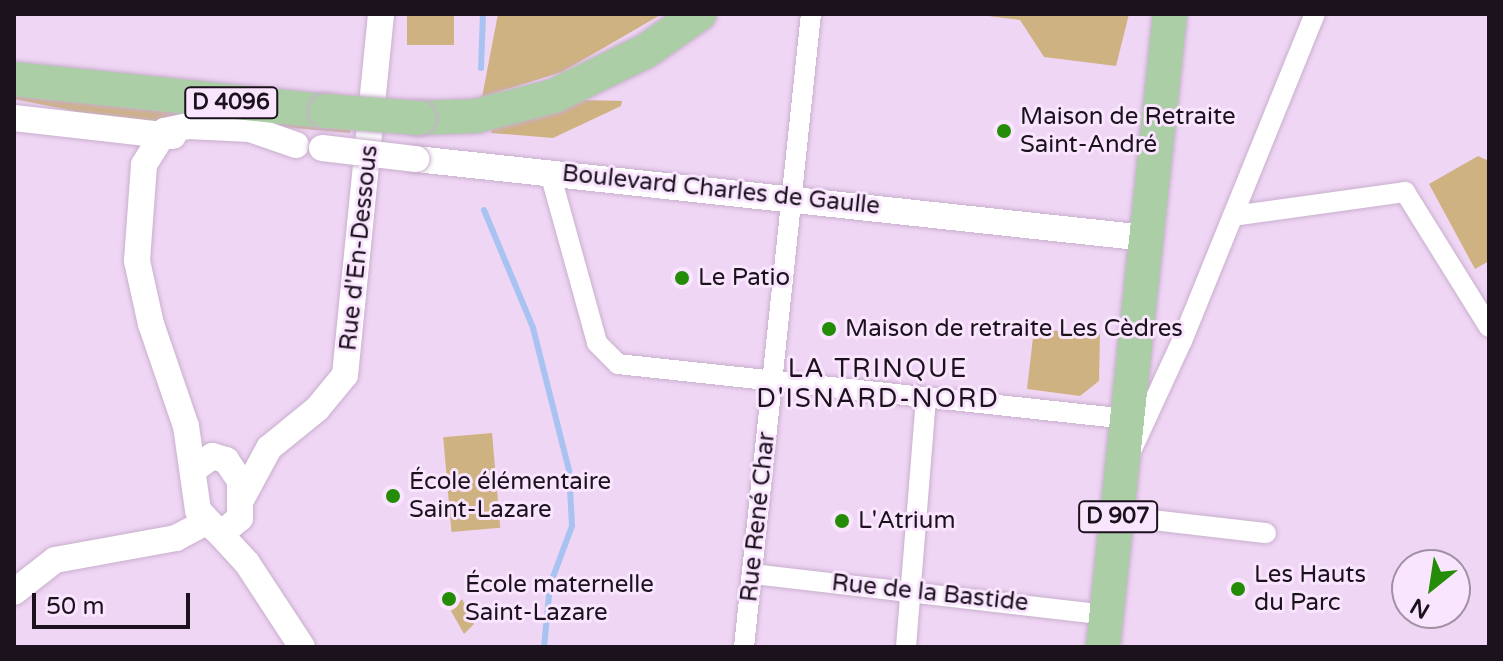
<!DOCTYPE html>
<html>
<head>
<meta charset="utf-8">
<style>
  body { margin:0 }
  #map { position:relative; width:1503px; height:661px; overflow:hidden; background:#f0d6f5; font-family:"Varela Round",sans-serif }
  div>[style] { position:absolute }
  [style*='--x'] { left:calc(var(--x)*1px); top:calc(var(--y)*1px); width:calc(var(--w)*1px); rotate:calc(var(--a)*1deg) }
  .green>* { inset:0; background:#cfb281; transform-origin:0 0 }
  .stream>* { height:6px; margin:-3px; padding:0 3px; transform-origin:3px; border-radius:3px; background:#a8c3f2 }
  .roads { filter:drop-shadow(0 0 2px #c8afcd) drop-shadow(0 0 2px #c8afcd) }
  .minor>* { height:20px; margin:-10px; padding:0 10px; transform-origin:10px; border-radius:10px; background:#fff }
  .tertiary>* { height:26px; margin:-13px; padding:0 13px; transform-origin:13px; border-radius:13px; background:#fff }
  .primary>* { height:34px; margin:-17px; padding:0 17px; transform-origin:17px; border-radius:17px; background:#accea6 }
  .bridges { filter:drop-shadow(0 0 2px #c8afcd) drop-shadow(0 0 2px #c8afcd) }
  .tertiary-bridge>* { height:26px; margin:-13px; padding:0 13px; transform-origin:13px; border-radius:13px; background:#fff }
  .primary-bridge>* { height:34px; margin:-17px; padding:0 17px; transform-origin:17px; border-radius:17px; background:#accea6 }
  .dots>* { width:22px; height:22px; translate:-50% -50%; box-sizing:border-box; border:4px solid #fae5fe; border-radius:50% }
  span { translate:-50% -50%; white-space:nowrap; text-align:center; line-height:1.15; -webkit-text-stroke:6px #fae5fe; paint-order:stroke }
  .shield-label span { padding:2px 6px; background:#fae5fe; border:2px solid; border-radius:6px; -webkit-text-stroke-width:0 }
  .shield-label { font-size:22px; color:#1c121d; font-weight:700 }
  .poi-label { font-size:24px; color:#1c121d }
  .left { translate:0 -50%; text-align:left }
  .street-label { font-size:24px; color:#1c121d }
  .neighbourhood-label { font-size:26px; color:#1c121d; letter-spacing:2px }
  .frame { position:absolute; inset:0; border:16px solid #1c121d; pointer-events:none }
  .north { position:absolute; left:1391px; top:549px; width:80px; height:80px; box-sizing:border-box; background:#fae5fe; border:2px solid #a191a4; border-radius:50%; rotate:210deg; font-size:22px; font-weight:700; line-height:32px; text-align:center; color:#1c121d }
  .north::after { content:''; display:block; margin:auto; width:28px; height:36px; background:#248c07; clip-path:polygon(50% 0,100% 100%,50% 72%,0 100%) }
  .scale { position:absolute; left:32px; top:593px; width:158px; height:36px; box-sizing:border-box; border:4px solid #1c121d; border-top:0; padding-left:10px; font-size:24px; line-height:28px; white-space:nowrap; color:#1c121d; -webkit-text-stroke:6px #fae5fe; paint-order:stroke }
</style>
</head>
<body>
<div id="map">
  <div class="green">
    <i style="left:407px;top:14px;width:47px;height:31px"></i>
    <i style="clip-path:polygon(498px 14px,662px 14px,562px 72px,482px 97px)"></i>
    <i style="clip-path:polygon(972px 14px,1129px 14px,1116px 66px,1044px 57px,1020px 20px)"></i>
    <i style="clip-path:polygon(14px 89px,350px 126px,350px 133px,174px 117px,148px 126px,14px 99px)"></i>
    <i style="clip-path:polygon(583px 100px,622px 101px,621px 106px,553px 138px,491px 133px,492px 127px)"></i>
    <i style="clip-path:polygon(1478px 156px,1489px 161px,1489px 261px,1475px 269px,1429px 184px)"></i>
    <i style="clip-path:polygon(1034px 329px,1100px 334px,1099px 381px,1080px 396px,1027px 389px)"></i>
    <i style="left:492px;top:433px;width:95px;height:49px;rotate:85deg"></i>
    <i style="clip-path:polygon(462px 599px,474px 624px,464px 634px,451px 611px)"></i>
  </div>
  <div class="stream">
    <i style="--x:481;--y:68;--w:54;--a:-87.9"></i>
    <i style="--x:484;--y:210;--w:128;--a:67.4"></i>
    <i style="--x:533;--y:328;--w:146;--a:75.8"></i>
    <i style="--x:569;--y:470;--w:56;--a:86.9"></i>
    <i style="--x:572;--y:526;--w:63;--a:110.4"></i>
    <i style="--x:550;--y:585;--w:62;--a:95.5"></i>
  </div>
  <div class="roads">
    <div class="minor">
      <i style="--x:550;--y:173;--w:176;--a:74.5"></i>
      <i style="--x:597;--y:343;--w:30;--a:45"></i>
      <i style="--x:618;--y:364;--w:513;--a:6.16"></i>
      <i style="--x:1233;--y:216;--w:174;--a:-7.9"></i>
      <i style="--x:1405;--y:192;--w:159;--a:58.1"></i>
      <i style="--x:1132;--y:449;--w:119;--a:-65.2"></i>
      <i style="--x:1182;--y:341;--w:353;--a:-67.9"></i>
      <i style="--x:1118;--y:516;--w:149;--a:6.6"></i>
      <i style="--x:753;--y:574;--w:356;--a:6.6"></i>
      <i style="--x:744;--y:647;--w:637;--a:-83.96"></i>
      <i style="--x:906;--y:647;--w:249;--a:-85.4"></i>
    </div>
    <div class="tertiary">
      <i style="--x:14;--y:118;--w:160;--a:6.5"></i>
      <i style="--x:296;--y:145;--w:49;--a:-160.8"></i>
      <i style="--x:250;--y:129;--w:62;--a:-177.2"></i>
      <i style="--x:188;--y:126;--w:24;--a:168"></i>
      <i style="--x:165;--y:131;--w:40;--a:122"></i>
      <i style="--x:144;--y:165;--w:96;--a:94.2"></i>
      <i style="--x:137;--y:261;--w:65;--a:77.5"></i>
      <i style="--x:151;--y:324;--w:108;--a:71.1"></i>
      <i style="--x:186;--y:426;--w:85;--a:81.9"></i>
      <i style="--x:198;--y:510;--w:72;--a:47.2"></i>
      <i style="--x:247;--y:563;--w:100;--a:56.8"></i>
      <i style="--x:416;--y:159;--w:734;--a:6.18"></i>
      <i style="--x:193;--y:470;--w:24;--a:-36"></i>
      <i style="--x:212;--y:456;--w:15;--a:16"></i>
      <i style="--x:226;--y:460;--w:25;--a:56"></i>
      <i style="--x:240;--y:481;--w:37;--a:90"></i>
      <i style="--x:240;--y:518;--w:17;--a:140"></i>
      <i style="--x:227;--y:529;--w:12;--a:180"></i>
      <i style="--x:242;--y:498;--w:57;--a:-61.6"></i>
      <i style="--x:269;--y:448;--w:62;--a:-39.1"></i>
      <i style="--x:317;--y:409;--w:44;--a:-50.5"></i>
      <i style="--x:345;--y:375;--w:363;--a:-84.3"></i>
      <i style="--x:14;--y:592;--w:52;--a:-38"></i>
      <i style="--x:55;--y:560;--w:123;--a:-10.3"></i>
      <i style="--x:176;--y:538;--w:34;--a:-28"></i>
    </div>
    <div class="primary">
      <i style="--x:14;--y:79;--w:314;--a:5.9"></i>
      <i style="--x:419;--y:118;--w:57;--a:-2"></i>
      <i style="--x:476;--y:116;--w:81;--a:-14.4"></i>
      <i style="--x:554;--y:96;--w:102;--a:-26.1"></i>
      <i style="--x:646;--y:51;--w:65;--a:-34.9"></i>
      <i style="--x:1103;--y:647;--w:637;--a:-83.96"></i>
    </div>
  </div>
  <div class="bridges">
    <div class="tertiary-bridge">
      <i style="--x:322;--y:148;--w:95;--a:6.7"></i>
    </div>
    <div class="primary-bridge">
      <i style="--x:326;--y:111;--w:93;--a:4.3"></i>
    </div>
  </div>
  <div class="dots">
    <i style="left:1004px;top:131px;background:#248c07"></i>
    <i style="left:682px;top:278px;background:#248c07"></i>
    <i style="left:829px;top:329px;background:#248c07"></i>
    <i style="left:393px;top:496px;background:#248c07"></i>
    <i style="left:842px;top:521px;background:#248c07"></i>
    <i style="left:1238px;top:589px;background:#248c07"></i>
    <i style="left:449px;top:599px;background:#248c07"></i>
  </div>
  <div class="shield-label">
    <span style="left:231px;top:103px">D 4096</span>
    <span style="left:1118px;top:517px">D 907</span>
  </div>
  <div class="poi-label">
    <span class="left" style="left:1020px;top:131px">Maison de Retraite<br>Saint-André</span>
    <span class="left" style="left:698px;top:278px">Le Patio</span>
    <span class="left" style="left:845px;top:329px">Maison de retraite Les Cèdres</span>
    <span class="left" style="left:409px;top:496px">École élémentaire<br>Saint-Lazare</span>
    <span class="left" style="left:858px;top:521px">L'Atrium</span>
    <span class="left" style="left:1254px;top:589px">Les Hauts<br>du Parc</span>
    <span class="left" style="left:465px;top:599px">École maternelle<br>Saint-Lazare</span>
  </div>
  <div class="street-label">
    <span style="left:721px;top:190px;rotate:6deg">Boulevard Charles de Gaulle</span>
    <span style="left:359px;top:248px;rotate:-84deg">Rue d'En-Dessous</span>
    <span style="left:758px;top:517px;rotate:-84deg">Rue René Char</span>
    <span style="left:930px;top:593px;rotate:6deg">Rue de la Bastide</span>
  </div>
  <div class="neighbourhood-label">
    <span style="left:878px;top:384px">LA TRINQUE<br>D'ISNARD-NORD</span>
  </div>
  <div class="frame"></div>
  <div class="north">N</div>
  <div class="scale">50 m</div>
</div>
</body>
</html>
